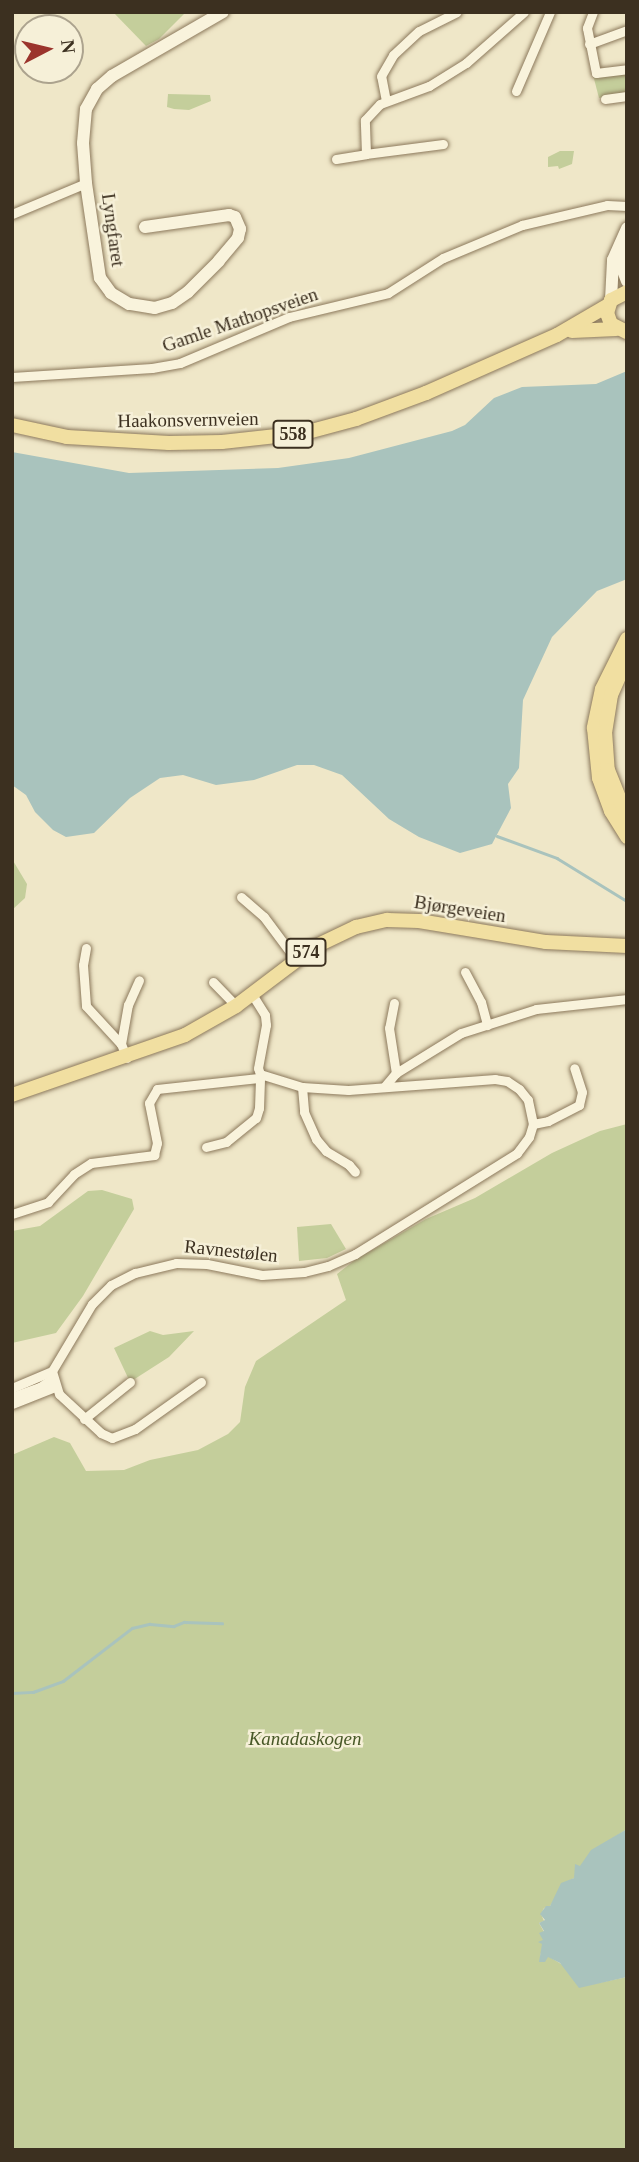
<!DOCTYPE html>
<html>
<head>
<meta charset="utf-8">
<style>
  body { margin:0 }
  #map { position:relative; width:639px; height:2162px; overflow:hidden; background:#efe7c8; font-family:Georgia,serif }
  div>[style] { position:absolute }
  [style*='--x'] { left:calc(var(--x)*1px); top:calc(var(--y)*1px); width:calc(var(--w)*1px); rotate:calc(var(--a)*1deg) }
  .green>* { inset:0; background:#c4ce9b }
  .water>* { inset:0; background:#a9c3bd }
  .stream>* { height:2.5px; margin:-1.25px; padding:0 1.25px; transform-origin:1.25px; border-radius:1.25px; background:#a9c3bd }
  .roads { filter:drop-shadow(0 0 2px #8c795c) drop-shadow(0 0 2px #8c795c) }
  .street>* { height:9px; margin:-4.5px; padding:0 4.5px; transform-origin:4.5px; border-radius:4.5px; background:#f9f3dc }
  .secondary>* { height:12px; margin:-6px; padding:0 6px; transform-origin:6px; border-radius:6px; background:#f9f3dc }
  .primary>* { height:14px; margin:-7px; padding:0 7px; transform-origin:7px; border-radius:7px; background:#f1dfa1 }
  span { translate:-50% -50%; white-space:nowrap; text-align:center; line-height:1.15; -webkit-text-stroke:5px #f6f0d8; paint-order:stroke }
  .shield-label span { padding:2px 5px; background:#f6f0d8; border:2px solid; border-radius:5px; -webkit-text-stroke-width:0 }
  .shield-label { font-size:18px; color:#3c3020; font-weight:700 }
  .street-label { font-size:19px; color:#3c3020 }
  .park-label { font-size:19px; color:#485827; font-style:italic }
  .frame { position:absolute; inset:0; border:14px solid #3c3020; pointer-events:none }
  .north { position:absolute; left:14px; top:14px; width:70px; height:70px; box-sizing:border-box; background:#f6f0d8; border:2px solid #aca38e; border-radius:50%; rotate:83deg; font-size:19px; font-weight:700; line-height:28px; text-align:center; color:#3c3020 }
  .north::after { content:''; display:block; margin:auto; width:24px; height:32px; background:#9b342c; clip-path:polygon(50% 0,100% 100%,50% 72%,0 100%) }
</style>
</head>
<body>
<div id="map">
  <div class="green">
    <i style="clip-path:polygon(113px 12px,182px 12px,184px 14px,159px 39px,146px 46px)"></i>
    <i style="clip-path:polygon(625px 73px,627px 92px,599px 98px,593px 75px)"></i>
    <i style="clip-path:polygon(168px 94px,210px 95px,211px 101px,189px 110px,174px 109px,167px 107px)"></i>
    <i style="clip-path:polygon(560px 151px,574px 151px,572px 164px,559px 169px,558px 166px,548px 167px,548px 157px)"></i>
    <i style="clip-path:polygon(12px 859px,27px 884px,25px 898px,12px 910px)"></i>
    <i style="clip-path:polygon(627px 1124px,627px 1829px,596px 1849px,574px 1878px,565px 1883px,550px 1906px,544px 1908px,541px 1914px,544px 1921px,539px 1923px,544px 1932px,541px 1934px,544px 1940px,540px 1957px,548px 1956px,566px 1967px,579px 1987px,627px 1977px,627px 2150px,12px 2150px,12px 1455px,54px 1437px,70px 1443px,86px 1471px,124px 1470px,150px 1460px,198px 1450px,228px 1434px,240px 1422px,245px 1387px,256px 1361px,346px 1300px,337px 1274px,355px 1260px,426px 1219px,475px 1198px,552px 1153px,600px 1131px)"></i>
    <i style="clip-path:polygon(102px 1190px,132px 1199px,134px 1209px,83px 1296px,56px 1333px,12px 1343px,12px 1231px,40px 1226px,88px 1191px)"></i>
    <i style="clip-path:polygon(331px 1224px,346px 1249px,327px 1258px,299px 1261px,297px 1227px)"></i>
    <i style="clip-path:polygon(150px 1331px,163px 1335px,194px 1331px,169px 1357px,130px 1382px,114px 1348px)"></i>
  </div>
  <div class="water">
    <i style="clip-path:polygon(627px 371px,627px 579px,597px 591px,552px 637px,523px 700px,519px 768px,508px 784px,511px 808px,492px 844px,460px 853px,419px 837px,389px 819px,342px 775px,314px 765px,297px 765px,254px 780px,216px 785px,183px 775px,160px 778px,130px 798px,94px 833px,66px 837px,53px 830px,35px 812px,26px 795px,12px 785px,12px 452px,129px 473px,278px 468px,349px 458px,452px 431px,465px 425px,494px 398px,522px 387px,596px 384px)"></i>
    <i style="clip-path:polygon(627px 1829px,627px 1977px,579px 1988px,560px 1963px,548px 1957px,545px 1962px,539px 1962px,542px 1944px,538px 1942px,543px 1940px,539px 1933px,544px 1931px,539px 1923px,545px 1920px,540px 1914px,546px 1906px,550px 1906px,561px 1883px,574px 1878px,575px 1864px,580px 1866px,591px 1850px)"></i>
  </div>
  <div class="stream">
    <i style="--x:497;--y:836;--w:64;--a:20.1"></i>
    <i style="--x:557;--y:858;--w:82;--a:31.6"></i>
    <i style="--x:12;--y:1693;--w:21;--a:-3"></i>
    <i style="--x:33;--y:1692;--w:32;--a:-20"></i>
    <i style="--x:63;--y:1681;--w:87;--a:-37.5"></i>
    <i style="--x:132;--y:1628;--w:18;--a:-13"></i>
    <i style="--x:150;--y:1624;--w:24;--a:5"></i>
    <i style="--x:174;--y:1626;--w:11;--a:-22"></i>
    <i style="--x:184;--y:1622;--w:38;--a:2"></i>
  </div>
  <div class="roads">
    <div class="street">
      <i style="--x:593;--y:12;--w:17;--a:111"></i>
      <i style="--x:587;--y:28;--w:46;--a:78.7"></i>
      <i style="--x:596;--y:73;--w:31;--a:-7"></i>
      <i style="--x:589;--y:44;--w:40;--a:-20.2"></i>
      <i style="--x:516;--y:91;--w:86;--a:-66.7"></i>
      <i style="--x:605;--y:99;--w:22;--a:-8"></i>
      <i style="--x:386;--y:101;--w:25;--a:-101"></i>
      <i style="--x:381;--y:76;--w:24;--a:-60"></i>
      <i style="--x:393;--y:55;--w:35;--a:-43"></i>
      <i style="--x:419;--y:31;--w:42;--a:-26.6"></i>
      <i style="--x:443;--y:144;--w:78;--a:172.6"></i>
      <i style="--x:366;--y:154;--w:34;--a:-92"></i>
      <i style="--x:365;--y:120;--w:22;--a:-47"></i>
      <i style="--x:380;--y:104;--w:52;--a:-20.2"></i>
      <i style="--x:429;--y:86;--w:44;--a:-31.9"></i>
      <i style="--x:466;--y:63;--w:77;--a:-41.3"></i>
      <i style="--x:336;--y:159;--w:30;--a:-9"></i>
      <i style="--x:12;--y:214;--w:80;--a:-22.7"></i>
      <i style="--x:12;--y:377;--w:140;--a:-3.7"></i>
      <i style="--x:152;--y:368;--w:28;--a:-10"></i>
      <i style="--x:180;--y:363;--w:118;--a:-22.9"></i>
      <i style="--x:289;--y:317;--w:102;--a:-13.6"></i>
      <i style="--x:388;--y:293;--w:65;--a:-32.5"></i>
      <i style="--x:443;--y:258;--w:86;--a:-22.7"></i>
      <i style="--x:522;--y:225;--w:87;--a:-13.2"></i>
      <i style="--x:607;--y:205;--w:20;--a:3"></i>
      <i style="--x:241;--y:897;--w:30;--a:41"></i>
      <i style="--x:264;--y:917;--w:54;--a:53.3"></i>
      <i style="--x:86;--y:948;--w:17;--a:100"></i>
      <i style="--x:83;--y:965;--w:41;--a:85.8"></i>
      <i style="--x:86;--y:1006;--w:52;--a:47.4"></i>
      <i style="--x:121;--y:1044;--w:15;--a:67"></i>
      <i style="--x:465;--y:972;--w:34;--a:62"></i>
      <i style="--x:481;--y:1002;--w:24;--a:75"></i>
      <i style="--x:213;--y:982;--w:33;--a:46"></i>
      <i style="--x:394;--y:1003;--w:25;--a:101"></i>
      <i style="--x:389;--y:1028;--w:46;--a:81.2"></i>
      <i style="--x:121;--y:1044;--w:40;--a:-80"></i>
      <i style="--x:128;--y:1005;--w:27;--a:-66"></i>
      <i style="--x:385;--y:1086;--w:17;--a:-50"></i>
      <i style="--x:396;--y:1073;--w:76;--a:-31.6"></i>
      <i style="--x:461;--y:1033;--w:79;--a:-17.7"></i>
      <i style="--x:536;--y:1009;--w:92;--a:-6.3"></i>
      <i style="--x:302;--y:1087;--w:25;--a:85"></i>
      <i style="--x:304;--y:1112;--w:30;--a:66"></i>
      <i style="--x:316;--y:1139;--w:16;--a:50"></i>
      <i style="--x:326;--y:1151;--w:27;--a:31"></i>
      <i style="--x:349;--y:1165;--w:9;--a:49"></i>
      <i style="--x:533;--y:1124;--w:15;--a:-11"></i>
      <i style="--x:548;--y:1121;--w:35;--a:-27"></i>
      <i style="--x:579;--y:1105;--w:13;--a:-77"></i>
      <i style="--x:582;--y:1092;--w:25;--a:-108"></i>
      <i style="--x:206;--y:1147;--w:21;--a:-14"></i>
      <i style="--x:226;--y:1142;--w:38;--a:-39"></i>
      <i style="--x:256;--y:1118;--w:10;--a:-73"></i>
      <i style="--x:259;--y:1108;--w:32;--a:-88"></i>
      <i style="--x:12;--y:1214;--w:38;--a:-18"></i>
      <i style="--x:48;--y:1202;--w:38;--a:-47"></i>
      <i style="--x:74;--y:1174;--w:20;--a:-33"></i>
      <i style="--x:91;--y:1163;--w:64;--a:-7.2"></i>
      <i style="--x:154;--y:1155;--w:12;--a:-76"></i>
      <i style="--x:157;--y:1143;--w:41;--a:-101.3"></i>
      <i style="--x:149;--y:1103;--w:16;--a:-60"></i>
      <i style="--x:157;--y:1089;--w:102;--a:-6.2"></i>
      <i style="--x:201;--y:1382;--w:81;--a:144.5"></i>
      <i style="--x:135;--y:1429;--w:25;--a:159"></i>
      <i style="--x:112;--y:1438;--w:12;--a:-156"></i>
      <i style="--x:101;--y:1433;--w:57;--a:-137.1"></i>
      <i style="--x:59;--y:1394;--w:24;--a:-107"></i>
      <i style="--x:52;--y:1371;--w:78;--a:-59.2"></i>
      <i style="--x:92;--y:1304;--w:27;--a:-45"></i>
      <i style="--x:111;--y:1285;--w:27;--a:-27"></i>
      <i style="--x:135;--y:1273;--w:42;--a:-13.7"></i>
      <i style="--x:176;--y:1263;--w:31;--a:2"></i>
      <i style="--x:207;--y:1264;--w:56;--a:11.3"></i>
      <i style="--x:262;--y:1275;--w:42;--a:-4.1"></i>
      <i style="--x:304;--y:1272;--w:25;--a:-14"></i>
      <i style="--x:328;--y:1266;--w:30;--a:-24"></i>
      <i style="--x:355;--y:1254;--w:191;--a:-31.9"></i>
      <i style="--x:517;--y:1153;--w:20;--a:-53"></i>
      <i style="--x:529;--y:1137;--w:14;--a:-73"></i>
      <i style="--x:533;--y:1124;--w:25;--a:-102"></i>
      <i style="--x:528;--y:1100;--w:14;--a:-129"></i>
      <i style="--x:519;--y:1089;--w:14;--a:-146"></i>
      <i style="--x:507;--y:1081;--w:12;--a:-171"></i>
      <i style="--x:495;--y:1079;--w:147;--a:175.7"></i>
      <i style="--x:348;--y:1090;--w:46;--a:-176.3"></i>
      <i style="--x:302;--y:1087;--w:44;--a:-162.8"></i>
      <i style="--x:260;--y:1074;--w:6;--a:-108"></i>
      <i style="--x:258;--y:1068;--w:44;--a:-79.5"></i>
      <i style="--x:266;--y:1025;--w:10;--a:-96"></i>
      <i style="--x:265;--y:1015;--w:25;--a:-122"></i>
      <i style="--x:12;--y:1388;--w:43;--a:-23"></i>
      <i style="--x:12;--y:1397;--w:30;--a:-20"></i>
      <i style="--x:40;--y:1387;--w:16;--a:-35"></i>
      <i style="--x:12;--y:1404;--w:46;--a:-21.6"></i>
      <i style="--x:84;--y:1419;--w:59;--a:-38.8"></i>
    </div>
    <div class="secondary">
      <i style="--x:145;--y:227;--w:85;--a:-8.1"></i>
      <i style="--x:229;--y:215;--w:6;--a:18"></i>
      <i style="--x:235;--y:217;--w:13;--a:67"></i>
      <i style="--x:240;--y:229;--w:9;--a:103"></i>
      <i style="--x:238;--y:238;--w:30;--a:130"></i>
      <i style="--x:219;--y:261;--w:44;--a:135"></i>
      <i style="--x:188;--y:292;--w:19;--a:145"></i>
      <i style="--x:172;--y:303;--w:18;--a:164"></i>
      <i style="--x:155;--y:308;--w:26;--a:-171"></i>
      <i style="--x:129;--y:304;--w:21;--a:-149"></i>
      <i style="--x:111;--y:293;--w:19;--a:-126"></i>
      <i style="--x:100;--y:278;--w:96;--a:-98.4"></i>
      <i style="--x:86;--y:183;--w:40;--a:-94.3"></i>
      <i style="--x:83;--y:143;--w:34;--a:-85"></i>
      <i style="--x:86;--y:109;--w:23;--a:-61"></i>
      <i style="--x:97;--y:89;--w:20;--a:-41"></i>
      <i style="--x:112;--y:76;--w:128;--a:-30"></i>
      <i style="--x:623;--y:245;--w:23;--a:92"></i>
      <i style="--x:622;--y:268;--w:14;--a:69"></i>
      <i style="--x:611;--y:300;--w:40;--a:-87.1"></i>
      <i style="--x:613;--y:260;--w:35;--a:-66"></i>
    </div>
    <div class="primary">
      <i style="--x:627;--y:292;--w:18;--a:153"></i>
      <i style="--x:611;--y:300;--w:14;--a:107"></i>
      <i style="--x:607;--y:313;--w:12;--a:70"></i>
      <i style="--x:611;--y:324;--w:18;--a:27"></i>
      <i style="--x:572;--y:331;--w:44;--a:-2.6"></i>
      <i style="--x:12;--y:425;--w:56;--a:12.3"></i>
      <i style="--x:67;--y:437;--w:102;--a:3.4"></i>
      <i style="--x:169;--y:443;--w:53;--a:-1.1"></i>
      <i style="--x:222;--y:442;--w:82;--a:-6.3"></i>
      <i style="--x:304;--y:433;--w:54;--a:-15.1"></i>
      <i style="--x:356;--y:419;--w:75;--a:-20.4"></i>
      <i style="--x:426;--y:393;--w:143;--a:-23.9"></i>
      <i style="--x:557;--y:335;--w:58;--a:-30.1"></i>
      <i style="--x:627;--y:639;--w:56;--a:116.6"></i>
      <i style="--x:602;--y:689;--w:40;--a:102"></i>
      <i style="--x:594;--y:728;--w:50;--a:84.3"></i>
      <i style="--x:599;--y:778;--w:35;--a:70"></i>
      <i style="--x:611;--y:811;--w:31;--a:58"></i>
      <i style="--x:627;--y:659;--w:39;--a:114"></i>
      <i style="--x:611;--y:695;--w:36;--a:99"></i>
      <i style="--x:605;--y:731;--w:39;--a:86"></i>
      <i style="--x:608;--y:770;--w:51;--a:68"></i>
      <i style="--x:12;--y:1095;--w:183;--a:-19.1"></i>
      <i style="--x:185;--y:1035;--w:59;--a:-29.6"></i>
      <i style="--x:236;--y:1006;--w:98;--a:-37.1"></i>
      <i style="--x:314;--y:947;--w:47;--a:-25.5"></i>
      <i style="--x:356;--y:927;--w:32;--a:-13"></i>
      <i style="--x:387;--y:920;--w:32;--a:2"></i>
      <i style="--x:419;--y:921;--w:129;--a:9.4"></i>
      <i style="--x:546;--y:942;--w:81;--a:2.8"></i>
    </div>
  </div>
  <div class="shield-label">
    <span style="left:293px;top:434px">558</span>
    <span style="left:306px;top:952px">574</span>
  </div>
  <div class="street-label">
    <span style="left:113px;top:230px;rotate:82deg">Lyngfaret</span>
    <span style="left:240px;top:320px;rotate:-19deg">Gamle Mathopsveien</span>
    <span style="left:188px;top:420px;rotate:-1deg">Haakonsvernveien</span>
    <span style="left:460px;top:909px;rotate:9deg">Bjørgeveien</span>
    <span style="left:231px;top:1251px;rotate:6deg">Ravnestølen</span>
  </div>
  <div class="park-label">
    <span style="left:305px;top:1739px">Kanadaskogen</span>
  </div>
  <div class="frame"></div>
  <div class="north">N</div>
</div>
</body>
</html>
